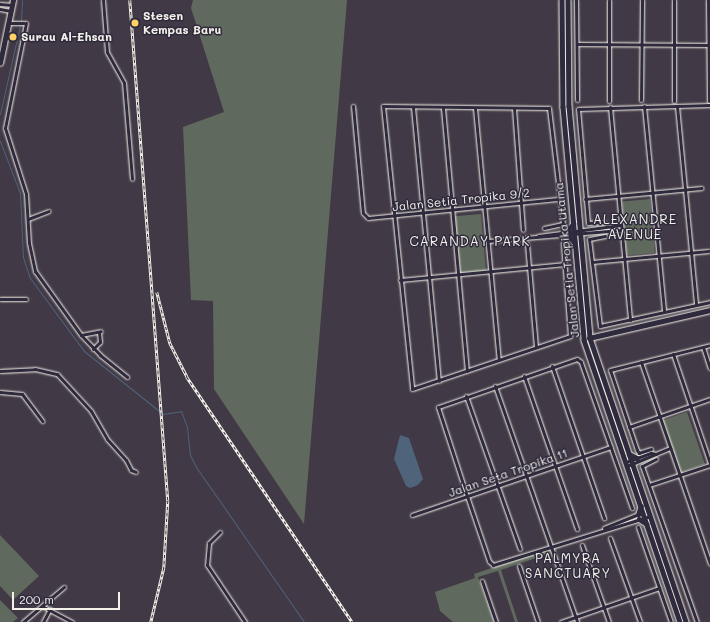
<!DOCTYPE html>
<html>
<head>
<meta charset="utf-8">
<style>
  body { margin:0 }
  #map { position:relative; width:710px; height:622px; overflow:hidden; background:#413945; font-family:Mali,sans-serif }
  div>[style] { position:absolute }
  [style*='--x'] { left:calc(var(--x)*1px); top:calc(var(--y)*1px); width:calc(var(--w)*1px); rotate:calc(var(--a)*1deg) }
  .green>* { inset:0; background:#60695d; transform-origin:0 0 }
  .water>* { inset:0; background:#4f637a }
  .stream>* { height:1px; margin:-0.5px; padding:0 0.5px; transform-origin:0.5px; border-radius:0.5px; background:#4f637a }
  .roads { filter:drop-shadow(0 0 1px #f4f1e8) drop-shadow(0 0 1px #f4f1e8) }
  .street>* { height:3px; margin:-1.5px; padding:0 1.5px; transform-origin:1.5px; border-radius:1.5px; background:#2f2a3d }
  .secondary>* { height:4.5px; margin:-2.25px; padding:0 2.25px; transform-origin:2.25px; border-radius:2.25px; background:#2f2a3d }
  .rail>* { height:2.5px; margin-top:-1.25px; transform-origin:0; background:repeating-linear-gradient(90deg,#2f2a3d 0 3px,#f4f1e8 0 6px); box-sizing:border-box; border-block:1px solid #f4f1e8 }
  .dots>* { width:11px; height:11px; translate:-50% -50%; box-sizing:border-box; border:2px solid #2f2a3d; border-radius:50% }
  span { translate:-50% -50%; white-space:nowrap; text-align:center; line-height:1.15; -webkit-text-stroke:3px #2f2a3d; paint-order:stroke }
  .poi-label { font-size:12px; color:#f4f1e8; font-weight:700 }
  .left { translate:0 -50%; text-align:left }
  .street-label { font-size:12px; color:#f4f1e8 }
  .neighbourhood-label { font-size:13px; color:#f4f1e8; letter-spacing:1px }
  .scale { position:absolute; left:12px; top:592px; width:108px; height:18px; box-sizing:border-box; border:2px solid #f4f1e8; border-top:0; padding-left:5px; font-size:12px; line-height:14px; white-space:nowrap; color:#f4f1e8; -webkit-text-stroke:3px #2f2a3d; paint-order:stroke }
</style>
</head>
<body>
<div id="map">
  <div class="green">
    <i style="clip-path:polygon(193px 0,347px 0,304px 524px,214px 389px,213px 301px,191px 300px,183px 127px,224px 112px,191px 8px)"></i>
    <i style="left:650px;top:199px;width:54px;height:28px;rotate:85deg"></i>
    <i style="left:481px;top:214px;width:57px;height:27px;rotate:85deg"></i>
    <i style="left:687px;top:412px;width:55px;height:26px;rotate:71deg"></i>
    <i style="clip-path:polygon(0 535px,39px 576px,13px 600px,0 586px)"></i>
    <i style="clip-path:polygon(547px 549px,551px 553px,501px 570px,518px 622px,515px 622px,498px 571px,478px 577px,494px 622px,453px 622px,440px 611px,435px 592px,475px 578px,474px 574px)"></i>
    <i style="clip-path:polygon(0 600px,18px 618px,13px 622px,0 622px)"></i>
  </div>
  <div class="water">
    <i style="clip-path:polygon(400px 435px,409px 438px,423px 479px,418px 485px,410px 488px,406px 486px,394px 459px)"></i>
  </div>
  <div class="stream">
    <i style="--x:21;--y:21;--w:21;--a:-87"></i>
    <i style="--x:0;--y:114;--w:91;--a:-77.3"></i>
    <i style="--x:0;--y:141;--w:56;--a:69"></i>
    <i style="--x:20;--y:193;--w:64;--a:87.3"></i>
    <i style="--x:23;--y:257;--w:22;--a:72"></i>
    <i style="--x:30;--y:278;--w:91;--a:53.5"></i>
    <i style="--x:84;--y:351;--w:101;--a:38.6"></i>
    <i style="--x:163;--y:414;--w:18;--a:-9"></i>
    <i style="--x:181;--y:411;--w:17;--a:69"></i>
    <i style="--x:187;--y:427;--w:28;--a:84"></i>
    <i style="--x:190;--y:455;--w:13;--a:63"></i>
    <i style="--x:196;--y:467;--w:189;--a:55.1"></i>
  </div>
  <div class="roads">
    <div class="street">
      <i style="--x:103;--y:0;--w:52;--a:85.6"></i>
      <i style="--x:107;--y:52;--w:35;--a:61"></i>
      <i style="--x:124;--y:83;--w:96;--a:85.2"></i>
      <i style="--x:576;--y:0;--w:100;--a:89.4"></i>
      <i style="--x:609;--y:0;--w:101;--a:90"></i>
      <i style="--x:674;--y:0;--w:101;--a:90"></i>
      <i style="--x:708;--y:0;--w:101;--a:89.4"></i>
      <i style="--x:0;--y:4;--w:12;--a:5"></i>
      <i style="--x:0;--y:9;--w:11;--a:10"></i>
      <i style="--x:9;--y:23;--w:15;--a:0"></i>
      <i style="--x:26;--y:23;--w:107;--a:101.3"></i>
      <i style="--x:5;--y:128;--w:69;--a:72.3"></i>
      <i style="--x:26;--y:194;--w:49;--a:86.5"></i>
      <i style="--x:29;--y:243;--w:29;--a:78"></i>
      <i style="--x:35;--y:271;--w:79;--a:54.3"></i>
      <i style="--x:81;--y:335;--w:28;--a:46"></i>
      <i style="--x:100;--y:355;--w:35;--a:39"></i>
      <i style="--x:577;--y:44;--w:133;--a:0.4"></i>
      <i style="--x:641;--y:100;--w:100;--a:-89.4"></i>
      <i style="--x:353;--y:106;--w:107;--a:84.7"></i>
      <i style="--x:363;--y:213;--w:7;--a:45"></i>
      <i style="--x:368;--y:218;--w:193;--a:-5.7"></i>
      <i style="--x:644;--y:106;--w:206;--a:84.4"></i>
      <i style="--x:677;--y:106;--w:200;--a:84.5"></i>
      <i style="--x:413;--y:107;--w:275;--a:84.6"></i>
      <i style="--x:610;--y:107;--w:214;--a:84.6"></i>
      <i style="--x:443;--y:108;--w:264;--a:84.8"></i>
      <i style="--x:475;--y:108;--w:253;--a:84.6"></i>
      <i style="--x:514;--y:108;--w:122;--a:85.8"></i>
      <i style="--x:585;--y:199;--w:117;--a:-5.4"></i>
      <i style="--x:28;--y:219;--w:22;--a:-21"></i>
      <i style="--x:604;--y:222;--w:16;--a:176"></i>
      <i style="--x:588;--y:223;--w:114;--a:-95"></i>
      <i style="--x:578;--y:109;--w:132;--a:-1.7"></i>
      <i style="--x:544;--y:228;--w:19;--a:-12"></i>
      <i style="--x:563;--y:224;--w:117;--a:-96.9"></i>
      <i style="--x:549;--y:108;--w:166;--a:-179.3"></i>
      <i style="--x:383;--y:106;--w:284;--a:84.1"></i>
      <i style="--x:412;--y:389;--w:167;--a:-18.5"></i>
      <i style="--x:570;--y:336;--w:94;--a:-94.3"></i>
      <i style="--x:538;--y:236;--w:84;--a:-7.5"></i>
      <i style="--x:605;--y:236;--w:16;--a:169"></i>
      <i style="--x:589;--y:239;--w:88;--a:82.8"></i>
      <i style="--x:600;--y:326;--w:113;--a:-12.3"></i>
      <i style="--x:488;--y:241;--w:133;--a:-4.7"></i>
      <i style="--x:527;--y:244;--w:103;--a:85"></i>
      <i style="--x:592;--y:262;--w:117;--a:-5.4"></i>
      <i style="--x:400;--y:280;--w:166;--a:-5.5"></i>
      <i style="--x:0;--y:299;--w:26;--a:0"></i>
      <i style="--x:81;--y:335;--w:20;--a:-11"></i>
      <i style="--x:703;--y:347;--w:22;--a:72"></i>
      <i style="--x:93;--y:349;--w:10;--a:-45"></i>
      <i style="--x:100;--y:342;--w:10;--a:-96"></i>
      <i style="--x:673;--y:354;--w:115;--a:71.3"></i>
      <i style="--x:641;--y:362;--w:213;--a:71.1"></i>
      <i style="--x:552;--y:366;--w:161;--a:71.1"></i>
      <i style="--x:0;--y:371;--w:35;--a:-3"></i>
      <i style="--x:35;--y:369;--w:23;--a:13"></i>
      <i style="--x:57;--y:374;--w:50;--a:47.4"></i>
      <i style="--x:91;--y:411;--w:32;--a:60"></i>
      <i style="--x:107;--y:439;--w:28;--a:48"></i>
      <i style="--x:126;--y:460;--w:11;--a:63"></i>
      <i style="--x:131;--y:470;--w:5;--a:22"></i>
      <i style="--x:524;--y:376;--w:162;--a:70.9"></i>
      <i style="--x:495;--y:386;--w:250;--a:70.8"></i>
      <i style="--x:0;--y:392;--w:22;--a:5"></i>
      <i style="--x:22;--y:394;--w:34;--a:53"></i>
      <i style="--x:466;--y:396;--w:162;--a:70.6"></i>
      <i style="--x:629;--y:427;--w:86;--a:-19.1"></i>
      <i style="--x:651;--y:449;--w:13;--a:162"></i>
      <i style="--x:639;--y:453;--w:4;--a:-124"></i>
      <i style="--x:637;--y:450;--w:84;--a:-108.6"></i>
      <i style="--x:610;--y:370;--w:103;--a:-14"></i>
      <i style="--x:656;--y:459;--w:16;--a:153"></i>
      <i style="--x:642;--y:466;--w:165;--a:70.6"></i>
      <i style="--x:626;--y:462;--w:27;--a:-20"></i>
      <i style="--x:651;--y:453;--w:5;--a:11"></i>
      <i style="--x:627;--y:466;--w:47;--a:-22.7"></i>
      <i style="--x:649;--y:485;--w:64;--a:-18.2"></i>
      <i style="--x:632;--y:508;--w:155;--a:-109.3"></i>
      <i style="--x:581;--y:362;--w:5;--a:-143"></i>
      <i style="--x:577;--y:359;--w:147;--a:160.9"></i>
      <i style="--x:438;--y:407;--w:94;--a:72"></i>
      <i style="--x:467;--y:496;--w:69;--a:71.3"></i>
      <i style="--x:489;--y:561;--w:6;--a:45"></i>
      <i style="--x:493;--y:565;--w:164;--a:-17.3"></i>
      <i style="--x:412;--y:515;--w:210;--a:-18.9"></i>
      <i style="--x:638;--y:527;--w:101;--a:70.8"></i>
      <i style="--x:604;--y:528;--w:38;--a:-22"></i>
      <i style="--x:220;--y:532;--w:16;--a:135"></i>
      <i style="--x:209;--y:543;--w:22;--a:95"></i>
      <i style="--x:207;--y:565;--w:69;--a:56.3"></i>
      <i style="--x:610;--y:538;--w:89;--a:70.3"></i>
      <i style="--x:582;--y:545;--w:82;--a:70.7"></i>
      <i style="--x:519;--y:566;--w:59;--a:71.3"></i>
      <i style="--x:482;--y:581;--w:43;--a:71.1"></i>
      <i style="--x:42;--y:606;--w:34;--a:28"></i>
      <i style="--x:23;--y:622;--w:54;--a:-40.5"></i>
      <i style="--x:43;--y:622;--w:15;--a:-62"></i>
      <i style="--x:561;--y:622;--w:104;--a:-19.1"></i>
    </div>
    <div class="secondary">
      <i style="--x:562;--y:0;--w:107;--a:89.5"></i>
      <i style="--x:563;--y:107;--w:234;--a:84.8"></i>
      <i style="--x:584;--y:340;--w:298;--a:71.2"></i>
      <i style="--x:568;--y:0;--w:106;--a:89.5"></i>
      <i style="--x:569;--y:106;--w:233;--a:84.8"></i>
      <i style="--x:590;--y:338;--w:300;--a:71.3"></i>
      <i style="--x:0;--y:63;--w:64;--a:-78.3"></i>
      <i style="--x:568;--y:230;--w:8;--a:-50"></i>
      <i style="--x:569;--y:236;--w:8;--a:50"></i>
      <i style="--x:589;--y:338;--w:124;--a:-13"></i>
      <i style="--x:629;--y:454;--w:9;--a:27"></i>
      <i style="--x:638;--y:515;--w:9;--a:-72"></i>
      <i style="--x:639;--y:519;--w:9;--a:32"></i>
    </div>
  </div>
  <div class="rail">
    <i style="--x:130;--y:0;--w:502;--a:85.66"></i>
    <i style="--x:168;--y:501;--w:67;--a:93.4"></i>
    <i style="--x:164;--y:568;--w:56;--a:103.5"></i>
    <i style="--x:157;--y:292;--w:53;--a:75.7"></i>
    <i style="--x:170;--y:343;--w:38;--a:63"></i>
    <i style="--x:187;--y:377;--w:295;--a:56"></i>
  </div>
  <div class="dots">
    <i style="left:135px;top:23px;background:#ffd166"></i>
    <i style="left:13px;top:37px;background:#ffd166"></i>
  </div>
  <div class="poi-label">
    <span class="left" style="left:143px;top:23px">Stesen<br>Kempas Baru</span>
    <span class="left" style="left:21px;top:37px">Surau Al-Ehsan</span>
  </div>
  <div class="street-label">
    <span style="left:461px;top:200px;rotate:-6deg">Jalan Setia Tropika 9/2</span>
    <span style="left:567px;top:260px;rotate:-96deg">Jalan Setia Tropika Utama</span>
    <span style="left:508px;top:473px;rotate:-19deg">Jalan Seta Tropika 11</span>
  </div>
  <div class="neighbourhood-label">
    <span style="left:635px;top:227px">ALEXANDRE<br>AVENUE</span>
    <span style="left:470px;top:241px">CARANDAY PARK</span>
    <span style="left:568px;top:566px">PALMYRA<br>SANCTUARY</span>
  </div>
  <div class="scale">200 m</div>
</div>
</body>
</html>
